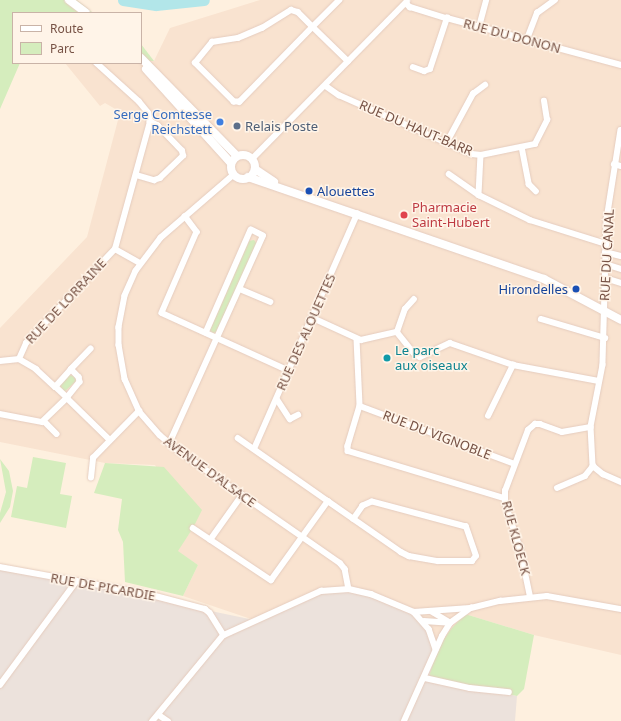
<!DOCTYPE html>
<html>
<head>
<meta charset="utf-8">
<style>
  body { margin:0 }
  #map { position:relative; width:621px; height:721px; overflow:hidden; background:#fef0df; font-family:"Noto Sans",sans-serif }
  div>[style] { position:absolute }
  [style*='--x'] { left:calc(var(--x)*1px); top:calc(var(--y)*1px); width:calc(var(--w)*1px); rotate:calc(var(--a)*1deg) }
  .residential>* { inset:0; background:#f9e3d0 }
  .industrial>* { inset:0; background:#ece2dc }
  .green>* { inset:0; background:#d5edbd }
  .river>* { height:11px; margin:-5.5px; padding:0 5.5px; transform-origin:5.5px; border-radius:5.5px; background:#b2e6e9 }
  .roads { filter:drop-shadow(0 0 1px #e5ccbe) drop-shadow(0 0 1px #e5ccbe) }
  .minor>* { height:5.5px; margin:-2.75px; padding:0 2.75px; transform-origin:2.75px; border-radius:2.75px; background:#fff }
  .secondary>* { height:8px; margin:-4px; padding:0 4px; transform-origin:4px; border-radius:4px; background:#fff }
  .secondary>.ring { margin:-4px; padding:0; box-sizing:content-box; background:none; border:8px solid #fff; border-radius:50% }
  .dots>* { width:11px; height:11px; translate:-50% -50%; box-sizing:border-box; border:2px solid #fff4e8; border-radius:50% }
  span { translate:-50% -50%; white-space:nowrap; text-align:center; line-height:1.15; -webkit-text-stroke:3px #fff4e8; paint-order:stroke }
  .street-label { font-size:13px; color:#775245 }
  .shop-label { font-size:13px; color:#366cbe }
  .right { translate:-100% -50%; text-align:right }
  .service-label { font-size:13px; color:#4e5e75 }
  .left { translate:0 -50%; text-align:left }
  .transit-label { font-size:13px; color:#164399 }
  .health-label { font-size:13px; color:#be3a42 }
  .culture-label { font-size:13px; color:#0d838f }
  .legend { position:absolute; left:12px; top:12px; width:130px; height:52px; box-sizing:border-box; background:#fff4e8; border:1px solid #c9b3a7; margin:0; padding:5px 7px; list-style:none; font-size:12px; color:#775245 }
  .legend li { display:flex; align-items:center; gap:8px; height:20px }
  .legend b { width:20px; border:1px solid #c9b3a7 }
</style>
</head>
<body>
<div id="map">
  <div class="residential">
    <i style="clip-path:polygon(260px 0,621px 0,621px 655px,534px 635px,465px 614px,437px 649px,254px 620px,183px 596px,198px 565px,177px 551px,193px 528px,155px 465px,105px 463px,0 442px,0 328px,87px 237px,118px 120px,117px 110px,105px 103px,100px 106px,65px 63px,154px 61px,170px 28px)"></i>
  </div>
  <div class="industrial">
    <i style="clip-path:polygon(0 567px,254px 620px,321px 591px,349px 589px,414px 612px,428px 629px,437px 649px,430px 677px,517px 696px,515px 721px,0 721px)"></i>
  </div>
  <div class="green">
    <i style="clip-path:polygon(0 0,77px 0,92px 12px,101px 13px,13px 13px,13px 63px,20px 63px,0 109px)"></i>
    <i style="clip-path:polygon(141px 44px,154px 61px,141px 61px)"></i>
    <i style="clip-path:polygon(254px 240px,257px 244px,217px 332px,213px 333px,210px 330px,249px 241px)"></i>
    <i style="clip-path:polygon(69px 375px,74px 376px,76px 381px,64px 392px,60px 385px)"></i>
    <i style="clip-path:polygon(33px 457px,66px 463px,60px 494px,72px 496px,66px 528px,11px 517px,17px 486px,27px 488px)"></i>
    <i style="clip-path:polygon(0 459px,9px 471px,13px 491px,10px 507px,0 523px,0 513px,6px 492px)"></i>
    <i style="clip-path:polygon(105px 463px,164px 467px,202px 510px,193px 528px,178px 551px,198px 565px,183px 596px,125px 582px,123px 542px,118px 530px,122px 499px,94px 493px)"></i>
    <i style="clip-path:polygon(465px 614px,534px 635px,524px 689px,517px 696px,429px 677px,437px 649px,451px 629px)"></i>
  </div>
  <div class="river">
    <i style="--x:123;--y:0;--w:33;--a:9"></i>
    <i style="--x:156;--y:5;--w:48;--a:-5.9"></i>
  </div>
  <div class="roads">
    <div class="minor">
      <i style="--x:340;--y:0;--w:38;--a:135"></i>
      <i style="--x:313;--y:27;--w:105;--a:134.2"></i>
      <i style="--x:240;--y:102;--w:6;--a:180"></i>
      <i style="--x:234;--y:102;--w:55;--a:-135"></i>
      <i style="--x:195;--y:63;--w:27;--a:-51"></i>
      <i style="--x:212;--y:42;--w:26;--a:-9"></i>
      <i style="--x:238;--y:38;--w:26;--a:-23"></i>
      <i style="--x:262;--y:28;--w:34;--a:-32"></i>
      <i style="--x:291;--y:10;--w:7;--a:16"></i>
      <i style="--x:298;--y:12;--w:21;--a:45"></i>
      <i style="--x:313;--y:27;--w:49;--a:44.2"></i>
      <i style="--x:406;--y:3;--w:6;--a:45"></i>
      <i style="--x:410;--y:7;--w:39;--a:17"></i>
      <i style="--x:447;--y:18;--w:180;--a:15.1"></i>
      <i style="--x:479;--y:27;--w:28;--a:-75"></i>
      <i style="--x:527;--y:39;--w:28;--a:-69"></i>
      <i style="--x:537;--y:13;--w:22;--a:-36"></i>
      <i style="--x:413;--y:67;--w:12;--a:20"></i>
      <i style="--x:424;--y:71;--w:6;--a:-18"></i>
      <i style="--x:430;--y:69;--w:54;--a:-71.6"></i>
      <i style="--x:326;--y:86;--w:16;--a:35"></i>
      <i style="--x:339;--y:95;--w:145;--a:23.9"></i>
      <i style="--x:472;--y:154;--w:9;--a:6"></i>
      <i style="--x:481;--y:155;--w:55;--a:-11.5"></i>
      <i style="--x:535;--y:144;--w:27;--a:-63"></i>
      <i style="--x:547;--y:120;--w:19;--a:-99"></i>
      <i style="--x:621;--y:130;--w:90;--a:98.9"></i>
      <i style="--x:607;--y:219;--w:146;--a:91.6"></i>
      <i style="--x:603;--y:365;--w:63;--a:101"></i>
      <i style="--x:591;--y:427;--w:39;--a:87"></i>
      <i style="--x:593;--y:466;--w:13;--a:39"></i>
      <i style="--x:603;--y:474;--w:20;--a:24"></i>
      <i style="--x:447;--y:142;--w:55;--a:-61.6"></i>
      <i style="--x:473;--y:94;--w:15;--a:-37"></i>
      <i style="--x:522;--y:147;--w:38;--a:79"></i>
      <i style="--x:529;--y:184;--w:10;--a:45"></i>
      <i style="--x:481;--y:155;--w:40;--a:92.9"></i>
      <i style="--x:479;--y:195;--w:57;--a:26.1"></i>
      <i style="--x:530;--y:220;--w:80;--a:17.5"></i>
      <i style="--x:252;--y:159;--w:221;--a:-45.5"></i>
      <i style="--x:614;--y:164;--w:7;--a:16"></i>
      <i style="--x:449;--y:174;--w:37;--a:35"></i>
      <i style="--x:136;--y:175;--w:19;--a:16"></i>
      <i style="--x:154;--y:180;--w:6;--a:-18"></i>
      <i style="--x:160;--y:178;--w:32;--a:-44"></i>
      <i style="--x:183;--y:156;--w:5;--a:-101"></i>
      <i style="--x:182;--y:151;--w:35;--a:-134"></i>
      <i style="--x:158;--y:126;--w:9;--a:-153"></i>
      <i style="--x:234;--y:175;--w:96;--a:139.2"></i>
      <i style="--x:161;--y:238;--w:41;--a:127.1"></i>
      <i style="--x:136;--y:271;--w:27;--a:114"></i>
      <i style="--x:125;--y:296;--w:32;--a:101"></i>
      <i style="--x:119;--y:327;--w:18;--a:90"></i>
      <i style="--x:119;--y:345;--w:35;--a:80"></i>
      <i style="--x:125;--y:379;--w:35;--a:66"></i>
      <i style="--x:139;--y:411;--w:32;--a:49"></i>
      <i style="--x:160;--y:435;--w:21;--a:41"></i>
      <i style="--x:176;--y:449;--w:200;--a:34.8"></i>
      <i style="--x:340;--y:563;--w:8;--a:50"></i>
      <i style="--x:345;--y:569;--w:20;--a:79"></i>
      <i style="--x:185;--y:216;--w:20;--a:53"></i>
      <i style="--x:197;--y:232;--w:88;--a:113.4"></i>
      <i style="--x:162;--y:313;--w:141;--a:24.4"></i>
      <i style="--x:115;--y:249;--w:29;--a:29"></i>
      <i style="--x:605;--y:252;--w:16;--a:14"></i>
      <i style="--x:605;--y:264;--w:17;--a:17"></i>
      <i style="--x:605;--y:278;--w:17;--a:17"></i>
      <i style="--x:240;--y:289;--w:33;--a:23"></i>
      <i style="--x:313;--y:318;--w:53;--a:24.6"></i>
      <i style="--x:361;--y:340;--w:37;--a:-13"></i>
      <i style="--x:397;--y:332;--w:27;--a:51"></i>
      <i style="--x:414;--y:353;--w:7;--a:34"></i>
      <i style="--x:420;--y:357;--w:33;--a:-25"></i>
      <i style="--x:450;--y:343;--w:67;--a:19.2"></i>
      <i style="--x:513;--y:365;--w:87;--a:10.5"></i>
      <i style="--x:541;--y:319;--w:67;--a:16.5"></i>
      <i style="--x:397;--y:332;--w:24;--a:-71"></i>
      <i style="--x:405;--y:309;--w:13;--a:-48"></i>
      <i style="--x:357;--y:339;--w:67;--a:87.4"></i>
      <i style="--x:360;--y:406;--w:42;--a:106.7"></i>
      <i style="--x:348;--y:446;--w:5;--a:90"></i>
      <i style="--x:348;--y:451;--w:163;--a:16.8"></i>
      <i style="--x:19;--y:359;--w:20;--a:30"></i>
      <i style="--x:36;--y:369;--w:26;--a:43"></i>
      <i style="--x:0;--y:361;--w:19;--a:-6"></i>
      <i style="--x:19;--y:359;--w:17;--a:-66"></i>
      <i style="--x:26;--y:343;--w:129;--a:-46.6"></i>
      <i style="--x:115;--y:249;--w:132;--a:-74.6"></i>
      <i style="--x:150;--y:122;--w:9;--a:-103"></i>
      <i style="--x:148;--y:113;--w:14;--a:-129"></i>
      <i style="--x:139;--y:102;--w:58;--a:-137.8"></i>
      <i style="--x:71;--y:369;--w:11;--a:45"></i>
      <i style="--x:79;--y:377;--w:5;--a:79"></i>
      <i style="--x:80;--y:382;--w:21;--a:129"></i>
      <i style="--x:67;--y:398;--w:16;--a:-137"></i>
      <i style="--x:55;--y:387;--w:24;--a:-48"></i>
      <i style="--x:71;--y:369;--w:28;--a:-46"></i>
      <i style="--x:277;--y:399;--w:24;--a:57"></i>
      <i style="--x:290;--y:419;--w:9;--a:-27"></i>
      <i style="--x:360;--y:406;--w:165;--a:20.5"></i>
      <i style="--x:0;--y:414;--w:43;--a:10.8"></i>
      <i style="--x:42;--y:422;--w:35;--a:-44"></i>
      <i style="--x:67;--y:398;--w:60;--a:44.3"></i>
      <i style="--x:488;--y:416;--w:57;--a:-63.9"></i>
      <i style="--x:44;--y:421;--w:18;--a:45"></i>
      <i style="--x:238;--y:438;--w:110;--a:35"></i>
      <i style="--x:328;--y:501;--w:89;--a:34.9"></i>
      <i style="--x:401;--y:552;--w:9;--a:27"></i>
      <i style="--x:409;--y:556;--w:29;--a:10"></i>
      <i style="--x:438;--y:561;--w:34;--a:0"></i>
      <i style="--x:472;--y:561;--w:6;--a:-51"></i>
      <i style="--x:476;--y:556;--w:31;--a:-109"></i>
      <i style="--x:466;--y:527;--w:97;--a:-165.1"></i>
      <i style="--x:372;--y:502;--w:10;--a:156"></i>
      <i style="--x:363;--y:506;--w:16;--a:125"></i>
      <i style="--x:169;--y:444;--w:228;--a:-65.7"></i>
      <i style="--x:263;--y:236;--w:13;--a:-153"></i>
      <i style="--x:251;--y:230;--w:112;--a:113.6"></i>
      <i style="--x:254;--y:449;--w:257;--a:-66.3"></i>
      <i style="--x:91;--y:478;--w:20;--a:-84"></i>
      <i style="--x:93;--y:458;--w:66;--a:-45.6"></i>
      <i style="--x:557;--y:488;--w:30;--a:-23"></i>
      <i style="--x:585;--y:476;--w:13;--a:-51"></i>
      <i style="--x:193;--y:528;--w:94;--a:33.7"></i>
      <i style="--x:271;--y:580;--w:97;--a:-54.2"></i>
      <i style="--x:210;--y:540;--w:55;--a:-54.6"></i>
      <i style="--x:0;--y:567;--w:150;--a:10.3"></i>
      <i style="--x:148;--y:594;--w:59;--a:14.7"></i>
      <i style="--x:205;--y:609;--w:6;--a:39"></i>
      <i style="--x:210;--y:613;--w:26;--a:58"></i>
      <i style="--x:224;--y:635;--w:112;--a:129.5"></i>
      <i style="--x:530;--y:597;--w:49;--a:-101.8"></i>
      <i style="--x:520;--y:549;--w:48;--a:-108.1"></i>
      <i style="--x:505;--y:503;--w:12;--a:-90"></i>
      <i style="--x:505;--y:491;--w:65;--a:-69.3"></i>
      <i style="--x:528;--y:430;--w:9;--a:-41"></i>
      <i style="--x:535;--y:424;--w:5;--a:0"></i>
      <i style="--x:540;--y:424;--w:23;--a:20"></i>
      <i style="--x:562;--y:432;--w:29;--a:-10"></i>
      <i style="--x:414;--y:612;--w:56;--a:-4.1"></i>
      <i style="--x:424;--y:621;--w:26;--a:4"></i>
      <i style="--x:450;--y:623;--w:21;--a:-149"></i>
      <i style="--x:224;--y:635;--w:107;--a:-24.4"></i>
      <i style="--x:321;--y:591;--w:28;--a:-4"></i>
      <i style="--x:349;--y:589;--w:23;--a:13"></i>
      <i style="--x:371;--y:594;--w:47;--a:22.7"></i>
      <i style="--x:414;--y:612;--w:23;--a:49"></i>
      <i style="--x:429;--y:629;--w:21;--a:71"></i>
      <i style="--x:425;--y:678;--w:46;--a:12.5"></i>
      <i style="--x:470;--y:688;--w:39;--a:6"></i>
      <i style="--x:0;--y:685;--w:128;--a:-53.6"></i>
      <i style="--x:159;--y:715;--w:11;--a:34"></i>
      <i style="--x:404;--y:721;--w:93;--a:-65.9"></i>
      <i style="--x:442;--y:636;--w:15;--a:-58"></i>
      <i style="--x:450;--y:623;--w:26;--a:-36"></i>
      <i style="--x:471;--y:608;--w:30;--a:-14"></i>
      <i style="--x:500;--y:601;--w:47;--a:-6.1"></i>
      <i style="--x:547;--y:596;--w:75;--a:10"></i>
    </div>
    <div class="secondary">
      <i style="--x:69;--y:0;--w:21;--a:37"></i>
      <i style="--x:141;--y:58;--w:137;--a:45.6"></i>
      <i style="--x:146;--y:69;--w:127;--a:47.9"></i>
      <i class="ring" style="left:231px;top:155px;width:16px;height:16px"></i>
      <i style="--x:255;--y:169;--w:23;--a:34"></i>
      <i style="--x:248;--y:177;--w:313;--a:19"></i>
      <i style="--x:544;--y:279;--w:87;--a:28"></i>
    </div>
  </div>
  <div class="dots">
    <i style="left:220px;top:122px;background:#3f7fe0"></i>
    <i style="left:237px;top:126px;background:#5c6f8a"></i>
    <i style="left:309px;top:191px;background:#1a4fb4"></i>
    <i style="left:404px;top:215px;background:#e0444e"></i>
    <i style="left:576px;top:289px;background:#1a4fb4"></i>
    <i style="left:387px;top:358px;background:#0f9aa8"></i>
  </div>
  <div class="street-label">
    <span style="left:512px;top:36px;rotate:15deg">RUE DU DONON</span>
    <span style="left:416px;top:128px;rotate:23deg">RUE DU HAUT-BARR</span>
    <span style="left:607px;top:255px;rotate:-87deg">RUE DU CANAL</span>
    <span style="left:66px;top:301px;rotate:-47deg">RUE DE LORRAINE</span>
    <span style="left:306px;top:332px;rotate:-66deg">RUE DES ALOUETTES</span>
    <span style="left:437px;top:435px;rotate:21deg">RUE DU VIGNOBLE</span>
    <span style="left:210px;top:472px;rotate:36deg">AVENUE D'ALSACE</span>
    <span style="left:516px;top:538px;rotate:75deg">RUE KLOECK</span>
    <span style="left:103px;top:587px;rotate:10deg">RUE DE PICARDIE</span>
  </div>
  <div class="shop-label">
    <span class="right" style="left:212px;top:122px">Serge Comtesse<br>Reichstett</span>
  </div>
  <div class="service-label">
    <span class="left" style="left:245px;top:126px">Relais Poste</span>
  </div>
  <div class="transit-label">
    <span class="left" style="left:317px;top:191px">Alouettes</span>
    <span class="right" style="left:568px;top:289px">Hirondelles</span>
  </div>
  <div class="health-label">
    <span class="left" style="left:412px;top:215px">Pharmacie<br>Saint-Hubert</span>
  </div>
  <div class="culture-label">
    <span class="left" style="left:395px;top:358px">Le parc<br>aux oiseaux</span>
  </div>
  <ul class="legend">
  <li><b style="height:5px;background:#fff"></b>Route</li>
  <li><b style="height:11px;background:#d5edbd"></b>Parc</li>
  </ul>
</div>
</body>
</html>
